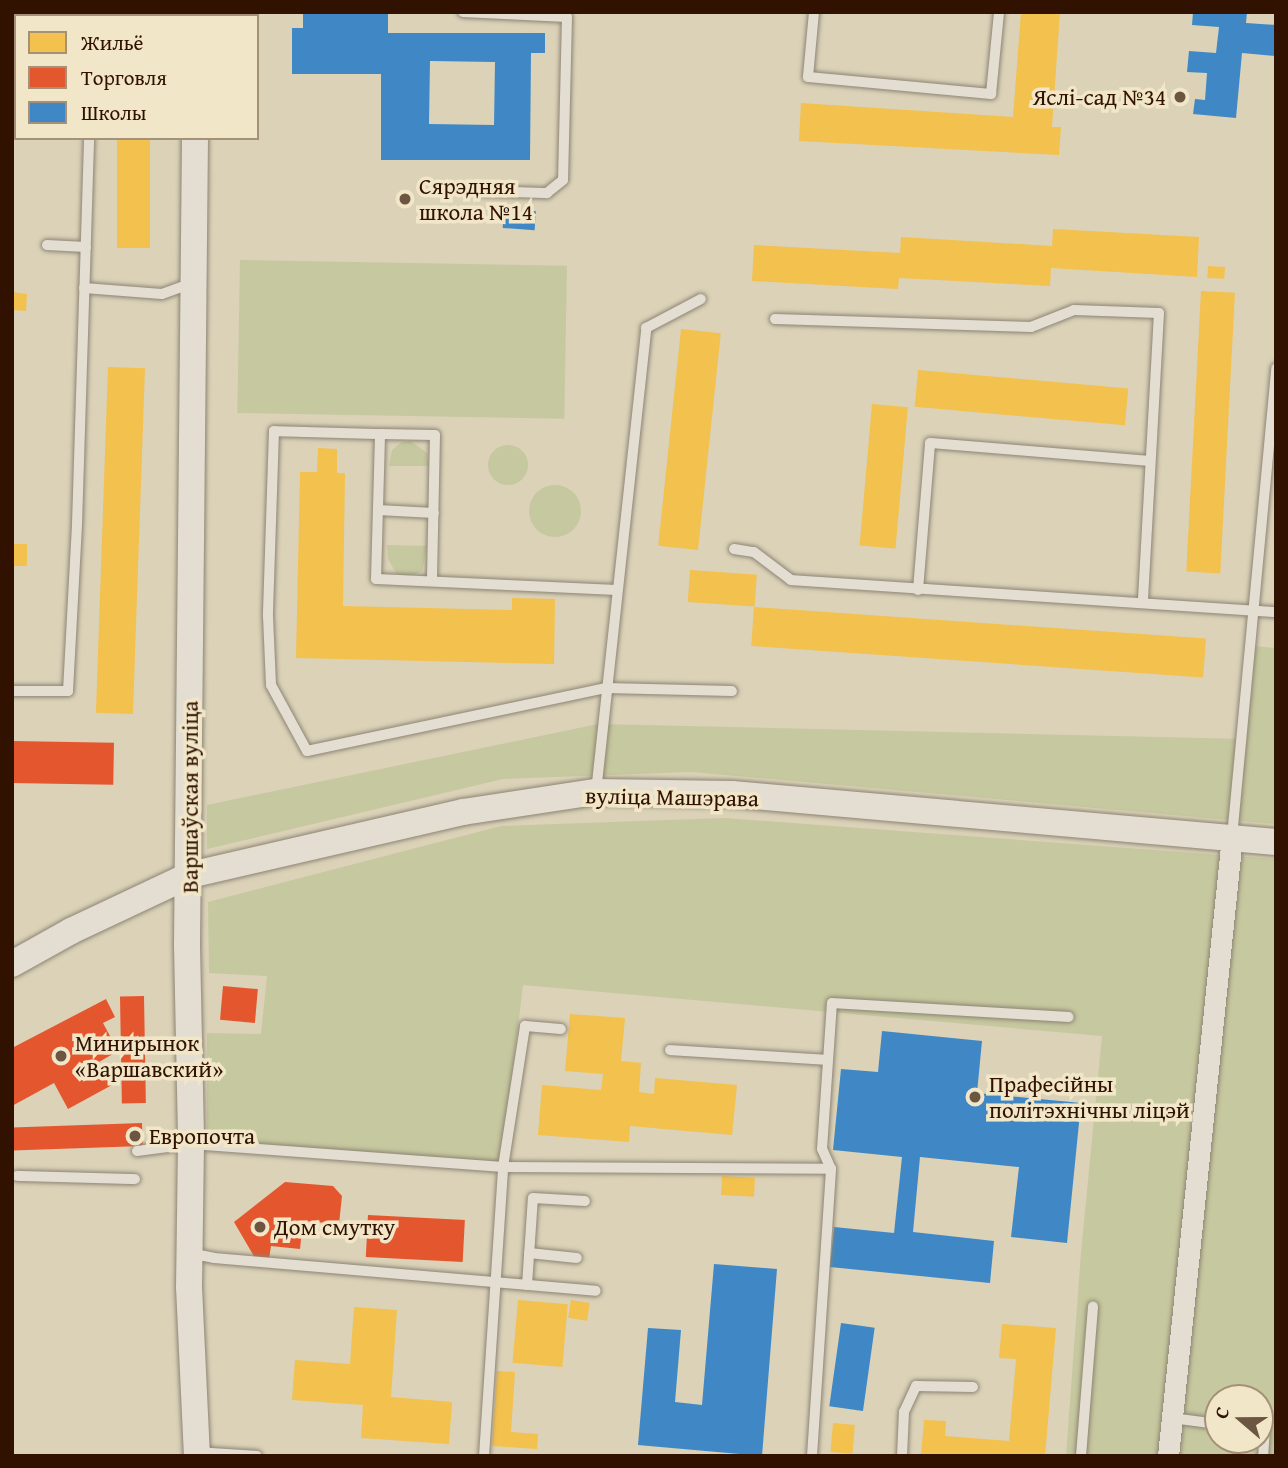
<!DOCTYPE html>
<html>
<head>
<meta charset="utf-8">
<style>
  body { margin:0 }
  #map { position:relative; width:1288px; height:1468px; overflow:hidden; background:#dbd2b8; font-family:"Gentium Book Plus",serif }
  div>[style] { position:absolute }
  [style*='--x'] { left:calc(var(--x)*1px); top:calc(var(--y)*1px); width:calc(var(--w)*1px); rotate:calc(var(--a)*1deg) }
  .green>* { inset:0; background:#c6c89f; transform-origin:0 0 }
  .round { border-radius:50% }
  .homes>* { inset:0; background:#f2c14e; transform-origin:0 0 }
  .shops>* { inset:0; background:#e4572e; transform-origin:0 0 }
  .schools>* { inset:0; background:#3f88c5; transform-origin:0 0 }
  .roads { filter:drop-shadow(0 0 2px #8d8474) drop-shadow(0 0 2px #8d8474) }
  .service>* { height:10px; margin:-5px; padding:0 5px; transform-origin:5px; border-radius:5px; background:#e3ded1 }
  .minor>* { height:21px; margin:-10.5px; padding:0 10.5px; transform-origin:10.5px; border-radius:10.5px; background:#e3ded1 }
  .tertiary>* { height:26px; margin:-13px; padding:0 13px; transform-origin:13px; border-radius:13px; background:#e3ded1 }
  .dots>* { width:19px; height:19px; translate:-50% -50%; box-sizing:border-box; border:4px solid #f1e6c8; border-radius:50% }
  span { translate:-50% -50%; white-space:nowrap; text-align:center; line-height:1.15; -webkit-text-stroke:7px #f1e6c8; paint-order:stroke }
  .poi-label { font-size:23px; color:#311201 }
  .right { translate:-100% -50%; text-align:right }
  .left { translate:0 -50%; text-align:left }
  .street-label { font-size:23px; color:#311201 }
  .frame { position:absolute; inset:0; border:14px solid #311201; pointer-events:none }
  .legend { position:absolute; left:14px; top:14px; width:245px; height:126px; box-sizing:border-box; background:#f1e6c8; border:2px solid #a49178; margin:0; padding:9px 12px; list-style:none; font-size:21px; color:#311201 }
  .legend li { display:flex; align-items:center; gap:14px; height:35px }
  .legend b { width:35px; border:2px solid #a49178 }
  .north { position:absolute; left:1204px; top:1384px; width:70px; height:70px; box-sizing:border-box; background:#f1e6c8; border:2px solid #a49178; border-radius:50%; rotate:290deg; font-size:19px; font-weight:700; line-height:28px; text-align:center; color:#311201 }
  .north::after { content:''; display:block; margin:auto; width:24px; height:32px; background:#6c5541; clip-path:polygon(50% 0,100% 100%,50% 72%,0 100%) }
</style>
</head>
<body>
<div id="map">
  <div class="green">
    <i style="left:240px;top:260px;width:327px;height:153px;rotate:1deg"></i>
    <i style="clip-path:polygon(411px 441px,427px 453px,429px 466px,389px 466px,392px 450px,402px 442px)"></i>
    <i class="round" style="left:488px;top:445px;width:40px;height:40px"></i>
    <i class="round" style="left:529px;top:485px;width:52px;height:52px"></i>
    <i style="clip-path:polygon(387px 545px,427px 546px,422px 572px,407px 577px,396px 573px,388px 559px)"></i>
    <i style="clip-path:polygon(1253px 646px,1276px 648px,1276px 824px,691px 772px,503px 779px,207px 849px,207px 805px,598px 724px,1246px 739px)"></i>
    <i style="clip-path:polygon(evenodd,724px 818px,1276px 859px,1276px 1456px,1066px 1456px,1081px 1253px,1102px 1036px,523px 985px,501px 1166px,207px 1145px,207px 1033px,261px 1034px,267px 976px,209px 973px,208px 902px,501px 826px,724px 818px,1218px 1398px,1260px 1398px,1260px 1440px,1218px 1440px,1218px 1398px)"></i>
  </div>
  <div class="homes">
    <i style="clip-path:polygon(12px 12px,93px 12px,107px 13px,107px 16px,16px 16px,16px 48px,12px 48px)"></i>
    <i style="clip-path:polygon(1021px 12px,1060px 12px,1052px 127px,1061px 127px,1059px 155px,799px 141px,801px 103px,1013px 117px)"></i>
    <i style="left:117px;top:138px;width:33px;height:110px"></i>
    <i style="clip-path:polygon(1053px 229px,1199px 237px,1197px 277px,1051px 268px,1050px 286px,899px 278px,898px 289px,752px 281px,754px 245px,900px 253px,901px 237px,1052px 246px)"></i>
    <i style="left:1208px;top:266px;width:17px;height:12px;rotate:3deg"></i>
    <i style="left:1201px;top:291px;width:34px;height:281px;rotate:3deg"></i>
    <i style="clip-path:polygon(12px 292px,27px 294px,26px 311px,12px 310px)"></i>
    <i style="left:681px;top:329px;width:40px;height:218px;rotate:6deg"></i>
    <i style="left:108px;top:367px;width:37px;height:346px;rotate:2deg"></i>
    <i style="left:918px;top:370px;width:211px;height:37px;rotate:5deg"></i>
    <i style="left:872px;top:404px;width:36px;height:142px;rotate:5deg"></i>
    <i style="clip-path:polygon(318px 448px,337px 449px,337px 473px,345px 473px,343px 606px,512px 610px,512px 598px,555px 599px,554px 664px,296px 658px,300px 472px,317px 472px)"></i>
    <i style="left:12px;top:544px;width:15px;height:22px"></i>
    <i style="left:690px;top:570px;width:67px;height:32px;rotate:4deg"></i>
    <i style="left:754px;top:607px;width:453px;height:39px;rotate:4deg"></i>
    <i style="clip-path:polygon(570px 1014px,625px 1018px,621px 1061px,641px 1063px,639px 1092px,654px 1094px,655px 1078px,737px 1085px,732px 1135px,630px 1126px,629px 1142px,538px 1135px,542px 1085px,601px 1090px,603px 1074px,565px 1071px)"></i>
    <i style="left:722px;top:1176px;width:33px;height:19px;rotate:3deg"></i>
    <i style="left:518px;top:1300px;width:50px;height:63px;rotate:5deg"></i>
    <i style="left:571px;top:1300px;width:19px;height:18px;rotate:9deg"></i>
    <i style="clip-path:polygon(354px 1307px,397px 1310px,391px 1397px,452px 1402px,449px 1444px,361px 1438px,363px 1405px,292px 1400px,295px 1360px,350px 1364px)"></i>
    <i style="clip-path:polygon(1002px 1324px,1056px 1328px,1045px 1456px,921px 1456px,924px 1420px,946px 1421px,945px 1436px,1009px 1441px,1016px 1359px,999px 1358px)"></i>
    <i style="clip-path:polygon(497px 1371px,515px 1372px,511px 1432px,538px 1434px,537px 1449px,492px 1446px)"></i>
    <i style="left:833px;top:1423px;width:22px;height:29px;rotate:5deg"></i>
  </div>
  <div class="shops">
    <i style="left:12px;top:741px;width:102px;height:42px;rotate:1deg"></i>
    <i style="left:223px;top:986px;width:35px;height:34px;rotate:5deg"></i>
    <i style="left:144px;top:996px;width:107px;height:24px;rotate:89deg"></i>
    <i style="clip-path:polygon(106px 999px,115px 1017px,103px 1023px,118px 1051px,99px 1062px,112px 1085px,68px 1109px,54px 1083px,12px 1106px,12px 1048px)"></i>
    <i style="left:142px;top:1123px;width:23px;height:130px;rotate:88deg"></i>
    <i style="clip-path:polygon(285px 1182px,333px 1186px,342px 1196px,339px 1224px,303px 1221px,300px 1249px,271px 1246px,269px 1259px,255px 1258px,234px 1222px)"></i>
    <i style="left:368px;top:1215px;width:97px;height:42px;rotate:3deg"></i>
  </div>
  <div class="schools">
    <i style="clip-path:polygon(evenodd,303px 12px,388px 12px,388px 33px,545px 33px,545px 53px,531px 53px,530px 160px,381px 160px,381px 74px,292px 74px,292px 28px,303px 28px,303px 12px,430px 61px,495px 62px,494px 125px,429px 124px,430px 61px)"></i>
    <i style="clip-path:polygon(1193px 12px,1247px 12px,1246px 23px,1276px 25px,1276px 56px,1242px 53px,1236px 118px,1193px 114px,1195px 99px,1205px 100px,1207px 73px,1187px 72px,1189px 51px,1216px 53px,1219px 27px,1192px 25px)"></i>
    <i style="left:504px;top:209px;width:32px;height:19px;rotate:4deg"></i>
    <i style="clip-path:polygon(882px 1031px,982px 1041px,977px 1093px,1081px 1103px,1067px 1243px,1011px 1237px,1019px 1167px,920px 1157px,913px 1232px,994px 1241px,990px 1283px,830px 1267px,834px 1227px,894px 1233px,902px 1157px,833px 1150px,841px 1069px,878px 1072px)"></i>
    <i style="clip-path:polygon(714px 1264px,777px 1269px,762px 1456px,638px 1445px,648px 1328px,681px 1330px,675px 1402px,702px 1405px)"></i>
    <i style="left:841px;top:1323px;width:34px;height:84px;rotate:8deg"></i>
  </div>
  <div class="roads">
    <div class="service">
      <i style="--x:463;--y:12;--w:104;--a:2.8"></i>
      <i style="--x:567;--y:17;--w:163;--a:91.4"></i>
      <i style="--x:563;--y:180;--w:21;--a:141"></i>
      <i style="--x:547;--y:193;--w:68;--a:-178.3"></i>
      <i style="--x:814;--y:12;--w:65;--a:95.3"></i>
      <i style="--x:808;--y:77;--w:184;--a:5.3"></i>
      <i style="--x:991;--y:94;--w:82;--a:-84.4"></i>
      <i style="--x:12;--y:96;--w:4;--a:0"></i>
      <i style="--x:47;--y:245;--w:39;--a:3"></i>
      <i style="--x:84;--y:288;--w:78;--a:4.4"></i>
      <i style="--x:162;--y:294;--w:33;--a:-20"></i>
      <i style="--x:775;--y:319;--w:256;--a:1.8"></i>
      <i style="--x:1031;--y:327;--w:46;--a:-21.6"></i>
      <i style="--x:1074;--y:310;--w:85;--a:2"></i>
      <i style="--x:1159;--y:313;--w:288;--a:93.2"></i>
      <i style="--x:380;--y:434;--w:55;--a:1"></i>
      <i style="--x:435;--y:435;--w:146;--a:91.2"></i>
      <i style="--x:378;--y:510;--w:56;--a:3.1"></i>
      <i style="--x:734;--y:549;--w:20;--a:9"></i>
      <i style="--x:754;--y:552;--w:46;--a:37.1"></i>
      <i style="--x:791;--y:580;--w:486;--a:3.8"></i>
      <i style="--x:617;--y:590;--w:241;--a:-177.4"></i>
      <i style="--x:376;--y:579;--w:145;--a:-88.4"></i>
      <i style="--x:380;--y:434;--w:106;--a:-178.4"></i>
      <i style="--x:274;--y:431;--w:185;--a:91.9"></i>
      <i style="--x:268;--y:616;--w:69;--a:87.5"></i>
      <i style="--x:271;--y:685;--w:75;--a:61.4"></i>
      <i style="--x:307;--y:751;--w:306;--a:-11.9"></i>
      <i style="--x:606;--y:688;--w:126;--a:1.4"></i>
      <i style="--x:918;--y:590;--w:147;--a:-85.3"></i>
      <i style="--x:930;--y:443;--w:219;--a:4.7"></i>
      <i style="--x:12;--y:691;--w:56;--a:0"></i>
      <i style="--x:68;--y:691;--w:167;--a:-86.9"></i>
      <i style="--x:77;--y:524;--w:386;--a:-88.2"></i>
      <i style="--x:596;--y:792;--w:467;--a:-83.8"></i>
      <i style="--x:646;--y:328;--w:62;--a:-27.8"></i>
      <i style="--x:1232;--y:837;--w:471;--a:-84.6"></i>
      <i style="--x:670;--y:1050;--w:158;--a:3.6"></i>
      <i style="--x:137;--y:1151;--w:54;--a:-7.4"></i>
      <i style="--x:191;--y:1144;--w:313;--a:4.2"></i>
      <i style="--x:503;--y:1167;--w:328;--a:0.3"></i>
      <i style="--x:17;--y:1176;--w:118;--a:1.5"></i>
      <i style="--x:189;--y:1253;--w:25;--a:11"></i>
      <i style="--x:214;--y:1258;--w:383;--a:4.9"></i>
      <i style="--x:529;--y:1253;--w:48;--a:5.9"></i>
      <i style="--x:527;--y:1285;--w:87;--a:-86.1"></i>
      <i style="--x:533;--y:1198;--w:52;--a:3.3"></i>
      <i style="--x:1172;--y:1418;--w:46;--a:7.4"></i>
      <i style="--x:1260;--y:1428;--w:5;--a:11"></i>
      <i style="--x:1265;--y:1429;--w:27;--a:94"></i>
      <i style="--x:197;--y:1452;--w:60;--a:3.8"></i>
      <i style="--x:484;--y:1456;--w:290;--a:-86.2"></i>
      <i style="--x:503;--y:1167;--w:143;--a:-81.1"></i>
      <i style="--x:525;--y:1026;--w:36;--a:5"></i>
      <i style="--x:812;--y:1456;--w:288;--a:-86.2"></i>
      <i style="--x:831;--y:1169;--w:22;--a:-114"></i>
      <i style="--x:822;--y:1149;--w:146;--a:-86.1"></i>
      <i style="--x:832;--y:1003;--w:237;--a:3.4"></i>
      <i style="--x:902;--y:1456;--w:44;--a:-87.4"></i>
      <i style="--x:904;--y:1412;--w:29;--a:-65"></i>
      <i style="--x:916;--y:1386;--w:57;--a:1"></i>
      <i style="--x:1081;--y:1456;--w:150;--a:-85.4"></i>
    </div>
    <div class="minor">
      <i style="--x:1168;--y:1456;--w:622;--a:-84.1"></i>
    </div>
    <div class="tertiary">
      <i style="--x:196;--y:16;--w:4;--a:-76"></i>
      <i style="--x:195;--y:138;--w:808;--a:90.57"></i>
      <i style="--x:187;--y:946;--w:198;--a:88.8"></i>
      <i style="--x:191;--y:1144;--w:143;--a:90.8"></i>
      <i style="--x:189;--y:1287;--w:169;--a:87.3"></i>
      <i style="--x:12;--y:964;--w:68;--a:-29.2"></i>
      <i style="--x:71;--y:931;--w:132;--a:-25.2"></i>
      <i style="--x:190;--y:875;--w:280;--a:-13"></i>
      <i style="--x:463;--y:812;--w:134;--a:-8.6"></i>
      <i style="--x:596;--y:792;--w:136;--a:0.8"></i>
      <i style="--x:732;--y:794;--w:546;--a:5.04"></i>
    </div>
  </div>
  <div class="dots">
    <i style="left:1180px;top:97px;background:#6c5541"></i>
    <i style="left:405px;top:199px;background:#6c5541"></i>
    <i style="left:61px;top:1056px;background:#6c5541"></i>
    <i style="left:975px;top:1097px;background:#6c5541"></i>
    <i style="left:135px;top:1136px;background:#6c5541"></i>
    <i style="left:260px;top:1227px;background:#6c5541"></i>
  </div>
  <div class="poi-label">
    <span class="right" style="left:1166px;top:97px">Яслі-сад №34</span>
    <span class="left" style="left:419px;top:199px">Сярэдняя<br>школа №14</span>
    <span class="left" style="left:75px;top:1056px">Минирынок<br>«Варшавский»</span>
    <span class="left" style="left:989px;top:1097px">Прафесійны<br>політэхнічны ліцэй</span>
    <span class="left" style="left:149px;top:1136px">Европочта</span>
    <span class="left" style="left:274px;top:1227px">Дом смутку</span>
  </div>
  <div class="street-label">
    <span style="left:190px;top:797px;rotate:-90deg">Варшаўская вуліца</span>
    <span style="left:672px;top:797px;rotate:1deg">вуліца Машэрава</span>
  </div>
  <div class="frame"></div>
  <ul class="legend">
  <li><b style="height:19px;background:#f2c14e"></b>Жильё</li>
  <li><b style="height:19px;background:#e4572e"></b>Торговля</li>
  <li><b style="height:19px;background:#3f88c5"></b>Школы</li>
  </ul>
  <div class="north">С</div>
</div>
</body>
</html>
